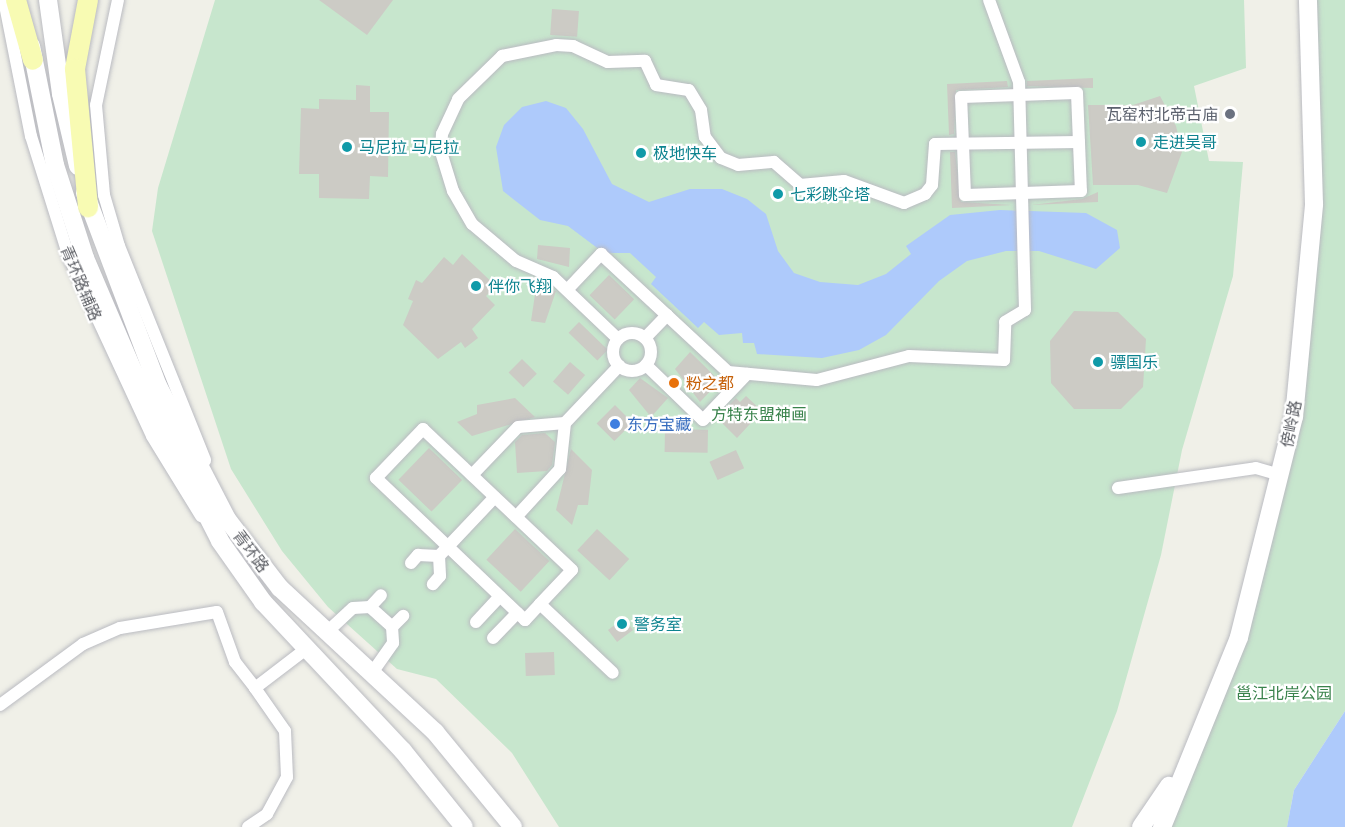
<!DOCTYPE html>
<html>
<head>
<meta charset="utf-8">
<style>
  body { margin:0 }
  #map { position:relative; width:1345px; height:827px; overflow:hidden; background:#f0f0e8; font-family:Quicksand,"Noto Sans SC",sans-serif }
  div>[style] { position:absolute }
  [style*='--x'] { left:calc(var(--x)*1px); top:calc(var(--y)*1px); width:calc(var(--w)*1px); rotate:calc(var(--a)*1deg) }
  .green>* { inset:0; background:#c7e6cd }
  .water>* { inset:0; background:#aecafb }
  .building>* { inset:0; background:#cccbc5; transform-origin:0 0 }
  .roads { filter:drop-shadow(0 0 2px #babbc1) drop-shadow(0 0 2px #babbc1) }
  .street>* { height:12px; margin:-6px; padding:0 6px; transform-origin:6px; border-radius:6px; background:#fff }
  .street>.ring { margin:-6px; padding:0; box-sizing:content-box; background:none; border:12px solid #fff; border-radius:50% }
  .secondary>* { height:18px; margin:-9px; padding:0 9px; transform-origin:9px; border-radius:9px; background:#fff }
  .primary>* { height:20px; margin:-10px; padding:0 10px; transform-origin:10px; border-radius:10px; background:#f8fbb3 }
  .dots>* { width:16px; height:16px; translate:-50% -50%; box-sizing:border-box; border:3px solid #fff; border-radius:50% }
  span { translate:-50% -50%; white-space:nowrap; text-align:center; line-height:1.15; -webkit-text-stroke:4.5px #fff; paint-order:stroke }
  .worship-label { font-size:16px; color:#5b616d }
  .right { translate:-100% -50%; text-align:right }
  .culture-label { font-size:16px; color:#0d838f }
  .left { translate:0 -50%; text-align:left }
  .street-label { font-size:16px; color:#5f6167 }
  .food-label { font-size:16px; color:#c56008 }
  .park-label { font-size:16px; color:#3a834c }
  .shop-label { font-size:16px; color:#366cbe }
</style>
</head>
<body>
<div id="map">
  <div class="green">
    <i style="clip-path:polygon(215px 0,1244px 0,1246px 68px,1194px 86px,1209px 161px,1243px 162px,1233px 276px,1182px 450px,1161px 555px,1117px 711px,1072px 827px,559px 827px,512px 753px,436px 679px,397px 669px,328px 607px,282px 551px,231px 469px,152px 231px,158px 188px)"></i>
    <i style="clip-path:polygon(1308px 0,1345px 0,1345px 711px,1294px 790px,1287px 827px,1162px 827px,1218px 695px,1304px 347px)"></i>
  </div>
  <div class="water">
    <i style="clip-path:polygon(546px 101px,566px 108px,583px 129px,612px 184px,649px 202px,690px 189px,722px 189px,747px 199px,766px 214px,778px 251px,794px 273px,820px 282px,858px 285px,886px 274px,911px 254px,906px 246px,950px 215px,1000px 210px,1086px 213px,1117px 230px,1120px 248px,1096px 269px,1039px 251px,1006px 251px,967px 261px,939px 281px,886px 335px,859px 350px,822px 358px,757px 354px,754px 343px,743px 343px,742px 333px,719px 335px,704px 322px,698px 328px,651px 284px,656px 277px,630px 253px,604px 253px,568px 226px,540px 220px,503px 191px,496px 147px,504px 125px,522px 107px)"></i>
    <i style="clip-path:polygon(1345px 711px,1345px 827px,1287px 827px,1294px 790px)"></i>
  </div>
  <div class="building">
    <i style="clip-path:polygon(319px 0,393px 0,367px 35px)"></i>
    <i style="left:552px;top:9px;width:27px;height:26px;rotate:4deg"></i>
    <i style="clip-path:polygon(1093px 78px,1093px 88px,1027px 86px,1027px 81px)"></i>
    <i style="clip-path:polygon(1007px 81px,1008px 87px,956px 90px,954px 134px,949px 135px,947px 84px)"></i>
    <i style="clip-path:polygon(356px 85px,370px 86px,370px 112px,389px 112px,388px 177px,370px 176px,369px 199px,319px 198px,319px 174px,299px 174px,301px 108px,319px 109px,319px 99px,356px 100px)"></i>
    <i style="clip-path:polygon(1160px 96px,1176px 126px,1182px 152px,1167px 193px,1138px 185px,1093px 185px,1088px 105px,1133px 105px)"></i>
    <i style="clip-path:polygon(950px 152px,955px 152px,961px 202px,1012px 205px,952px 208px)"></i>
    <i style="clip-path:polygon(1098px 192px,1098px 202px,1031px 205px,1082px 199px)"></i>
    <i style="clip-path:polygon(538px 245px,570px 248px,569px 267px,537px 259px)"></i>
    <i style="clip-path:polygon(462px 254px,496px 286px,486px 296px,495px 305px,472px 329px,478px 338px,465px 348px,461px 342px,438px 359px,403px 325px,413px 301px,408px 299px,416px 280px,422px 283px,444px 257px,453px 265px)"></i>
    <i style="left:609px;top:275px;width:35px;height:28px;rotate:44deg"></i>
    <i style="clip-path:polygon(536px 288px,556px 291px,545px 323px,531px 321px)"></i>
    <i style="clip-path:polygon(1074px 311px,1118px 312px,1146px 339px,1143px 387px,1121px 409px,1074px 409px,1051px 383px,1050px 341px)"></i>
    <i style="left:579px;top:322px;width:40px;height:15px;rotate:44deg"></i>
    <i style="clip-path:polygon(690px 352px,720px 381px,700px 402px,675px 369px)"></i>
    <i style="left:522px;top:359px;width:21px;height:19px;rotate:45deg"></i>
    <i style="left:570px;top:362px;width:20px;height:26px;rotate:41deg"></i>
    <i style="clip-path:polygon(640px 378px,668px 398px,651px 417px,629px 390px)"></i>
    <i style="clip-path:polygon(746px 396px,762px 411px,737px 438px,722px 423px,727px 418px,721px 413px,736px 398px,740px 402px)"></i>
    <i style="clip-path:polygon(515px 398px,535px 417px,472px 436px,457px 422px,477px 414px,477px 405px)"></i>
    <i style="left:615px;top:405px;width:25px;height:26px;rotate:45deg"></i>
    <i style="left:665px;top:429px;width:43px;height:23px;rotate:1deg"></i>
    <i style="clip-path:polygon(545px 433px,555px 442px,552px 465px,547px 471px,517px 473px,515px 442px,522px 435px)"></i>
    <i style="left:429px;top:448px;width:46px;height:44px;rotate:44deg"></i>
    <i style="clip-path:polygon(571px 449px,592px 470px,588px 505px,578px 505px,572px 525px,556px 510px)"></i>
    <i style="left:736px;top:450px;width:20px;height:29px;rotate:66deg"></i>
    <i style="left:515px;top:529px;width:47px;height:42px;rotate:43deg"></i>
    <i style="left:597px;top:529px;width:44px;height:29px;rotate:43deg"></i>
    <i style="left:624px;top:618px;width:15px;height:20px;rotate:53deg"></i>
    <i style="left:554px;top:652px;width:23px;height:29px;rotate:88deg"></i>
  </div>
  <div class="roads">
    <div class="street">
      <i style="--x:4;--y:0;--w:139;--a:78.8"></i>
      <i style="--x:31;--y:136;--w:127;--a:72.6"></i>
      <i style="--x:69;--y:257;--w:197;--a:65.1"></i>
      <i style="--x:152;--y:436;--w:94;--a:58.5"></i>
      <i style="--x:118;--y:0;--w:107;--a:101.8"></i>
      <i style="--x:96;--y:105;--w:90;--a:84.9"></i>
      <i style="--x:104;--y:195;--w:53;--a:73.6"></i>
      <i style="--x:119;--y:246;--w:231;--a:68.1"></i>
      <i style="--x:1077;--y:93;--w:98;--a:87.7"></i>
      <i style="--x:1081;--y:191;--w:116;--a:178"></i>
      <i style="--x:965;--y:195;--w:98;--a:-92.3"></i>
      <i style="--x:961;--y:97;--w:116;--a:-2"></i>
      <i style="--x:567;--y:290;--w:50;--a:-46.6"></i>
      <i style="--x:601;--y:254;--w:173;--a:42.9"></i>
      <i style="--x:728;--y:372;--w:89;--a:5.1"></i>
      <i style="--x:817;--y:380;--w:95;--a:-14.6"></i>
      <i style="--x:909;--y:356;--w:95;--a:2.4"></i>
      <i style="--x:1004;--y:360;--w:38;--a:-88"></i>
      <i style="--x:1005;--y:322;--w:23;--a:-31"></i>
      <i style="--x:1025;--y:310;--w:228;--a:-91.5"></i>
      <i style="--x:1019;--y:82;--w:87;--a:-110.1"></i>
      <i class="ring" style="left:613px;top:333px;width:26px;height:26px"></i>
      <i style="--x:645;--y:338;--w:32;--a:-46"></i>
      <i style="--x:618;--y:339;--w:90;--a:-136.4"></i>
      <i style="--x:553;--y:277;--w:40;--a:-156.6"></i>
      <i style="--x:516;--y:261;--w:57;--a:-139.9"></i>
      <i style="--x:472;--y:224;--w:38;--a:-120"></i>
      <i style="--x:453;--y:191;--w:41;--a:-107.1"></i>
      <i style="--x:441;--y:152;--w:18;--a:-87"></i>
      <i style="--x:442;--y:134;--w:38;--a:-65"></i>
      <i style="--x:458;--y:99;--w:62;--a:-44.3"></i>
      <i style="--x:502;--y:56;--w:55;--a:-11.5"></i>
      <i style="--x:556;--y:45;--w:17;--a:3"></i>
      <i style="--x:573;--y:46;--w:38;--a:25"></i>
      <i style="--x:608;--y:62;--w:37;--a:-2"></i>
      <i style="--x:645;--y:61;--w:26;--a:65"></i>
      <i style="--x:656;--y:85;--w:33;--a:9"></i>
      <i style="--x:689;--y:90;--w:23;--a:59"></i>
      <i style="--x:701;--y:110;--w:27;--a:82"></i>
      <i style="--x:705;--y:137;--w:26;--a:53"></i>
      <i style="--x:721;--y:158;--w:18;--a:22"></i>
      <i style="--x:738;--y:165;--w:36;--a:-5"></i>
      <i style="--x:774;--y:162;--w:35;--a:41"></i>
      <i style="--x:800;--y:185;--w:44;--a:-5.2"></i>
      <i style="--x:844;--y:181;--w:64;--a:20.1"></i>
      <i style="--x:904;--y:203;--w:23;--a:-23"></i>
      <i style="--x:925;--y:194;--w:11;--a:-52"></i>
      <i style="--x:932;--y:185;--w:41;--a:-85.8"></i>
      <i style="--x:935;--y:144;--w:144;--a:-0.8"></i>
      <i style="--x:646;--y:365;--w:79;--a:44"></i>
      <i style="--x:703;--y:420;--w:64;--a:-46.3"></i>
      <i style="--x:565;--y:423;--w:79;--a:-46.5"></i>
      <i style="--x:472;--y:475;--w:66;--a:-46.2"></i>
      <i style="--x:518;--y:427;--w:47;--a:-4.9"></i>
      <i style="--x:565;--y:423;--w:46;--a:96.2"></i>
      <i style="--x:560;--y:469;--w:65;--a:132.5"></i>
      <i style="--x:1118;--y:488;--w:139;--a:-8.2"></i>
      <i style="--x:1256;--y:468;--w:26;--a:16"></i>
      <i style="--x:439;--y:556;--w:81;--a:-46.5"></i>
      <i style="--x:411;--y:563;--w:11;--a:-49"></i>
      <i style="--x:418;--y:555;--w:21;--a:3"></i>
      <i style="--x:439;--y:556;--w:20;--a:87"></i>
      <i style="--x:440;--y:576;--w:11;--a:131"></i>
      <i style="--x:540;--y:604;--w:22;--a:133"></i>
      <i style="--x:525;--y:620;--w:206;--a:-136.4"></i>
      <i style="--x:376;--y:478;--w:68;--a:-46.2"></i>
      <i style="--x:423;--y:429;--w:205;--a:43.4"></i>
      <i style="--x:572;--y:570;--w:47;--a:133.3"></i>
      <i style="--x:540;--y:604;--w:100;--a:43.4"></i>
      <i style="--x:370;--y:607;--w:16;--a:-47"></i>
      <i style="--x:476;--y:622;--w:35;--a:-47"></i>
      <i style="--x:392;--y:627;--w:16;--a:-45"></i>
      <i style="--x:327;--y:632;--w:35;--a:-43"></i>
      <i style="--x:353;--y:608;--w:17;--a:-3"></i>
      <i style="--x:370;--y:607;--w:30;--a:42"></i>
      <i style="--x:392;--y:627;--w:16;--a:86"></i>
      <i style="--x:393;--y:643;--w:37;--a:125"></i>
      <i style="--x:493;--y:638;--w:35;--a:-46"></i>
      <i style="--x:0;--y:705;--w:103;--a:-36.3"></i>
      <i style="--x:83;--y:644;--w:40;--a:-23.4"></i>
      <i style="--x:120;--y:628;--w:98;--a:-9.4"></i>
      <i style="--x:217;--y:612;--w:53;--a:70.2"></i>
      <i style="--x:235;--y:662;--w:33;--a:52"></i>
      <i style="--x:255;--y:688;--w:64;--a:-37.4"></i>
      <i style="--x:248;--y:827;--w:23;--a:-34"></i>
      <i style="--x:267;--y:814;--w:42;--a:-61.6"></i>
      <i style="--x:287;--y:777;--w:46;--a:-92.5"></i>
      <i style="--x:285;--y:731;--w:52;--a:-124.9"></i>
    </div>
    <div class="secondary">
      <i style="--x:48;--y:0;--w:95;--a:82.1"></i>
      <i style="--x:61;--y:94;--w:74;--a:76.7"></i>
      <i style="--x:31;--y:46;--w:121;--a:78.6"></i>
      <i style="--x:55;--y:165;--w:98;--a:72.1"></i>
      <i style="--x:85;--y:258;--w:117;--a:66.9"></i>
      <i style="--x:131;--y:366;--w:196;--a:63"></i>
      <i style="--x:220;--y:541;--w:75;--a:54.8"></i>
      <i style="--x:263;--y:602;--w:204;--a:46.8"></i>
      <i style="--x:403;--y:751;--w:97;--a:51.2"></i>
      <i style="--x:85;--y:193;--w:206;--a:69.3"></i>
      <i style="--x:158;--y:386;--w:150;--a:62.6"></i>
      <i style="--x:227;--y:519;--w:87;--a:52.5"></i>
      <i style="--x:280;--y:588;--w:212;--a:42.9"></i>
      <i style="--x:435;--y:732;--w:123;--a:50.6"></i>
      <i style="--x:1141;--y:827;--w:50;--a:-55.7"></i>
      <i style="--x:1162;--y:827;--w:205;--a:-67.9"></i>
      <i style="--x:1239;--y:637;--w:227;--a:-76"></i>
      <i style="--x:1294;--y:417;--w:214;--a:-84.6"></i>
      <i style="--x:1314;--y:204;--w:204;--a:-91.7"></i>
    </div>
    <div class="primary">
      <i style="--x:16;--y:0;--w:62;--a:74.2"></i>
      <i style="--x:88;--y:0;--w:70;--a:100.7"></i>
      <i style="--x:75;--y:69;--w:139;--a:84.6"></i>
    </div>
  </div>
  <div class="dots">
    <i style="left:1230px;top:114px;background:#6b7280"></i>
    <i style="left:1141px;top:142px;background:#0f9aa8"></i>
    <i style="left:347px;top:147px;background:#0f9aa8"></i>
    <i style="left:641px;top:153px;background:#0f9aa8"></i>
    <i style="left:778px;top:194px;background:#0f9aa8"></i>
    <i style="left:476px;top:286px;background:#0f9aa8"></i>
    <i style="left:1098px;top:362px;background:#0f9aa8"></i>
    <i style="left:674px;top:383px;background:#e8710a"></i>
    <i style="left:615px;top:424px;background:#3f7fe0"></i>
    <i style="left:622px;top:624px;background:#0f9aa8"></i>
  </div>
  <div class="worship-label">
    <span class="right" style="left:1218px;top:114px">瓦窑村北帝古庙</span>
  </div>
  <div class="culture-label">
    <span class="left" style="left:1153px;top:142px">走进吴哥</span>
    <span class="left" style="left:359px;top:147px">马尼拉 马尼拉</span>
    <span class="left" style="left:653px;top:153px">极地快车</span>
    <span class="left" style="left:790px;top:194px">七彩跳伞塔</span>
    <span class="left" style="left:488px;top:286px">伴你飞翔</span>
    <span class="left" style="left:1110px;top:362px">骠国乐</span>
    <span class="left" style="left:634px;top:624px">警务室</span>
  </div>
  <div class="street-label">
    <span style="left:81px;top:283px;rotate:67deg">青环路辅路</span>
    <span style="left:1291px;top:424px;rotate:-79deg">傍岭路</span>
    <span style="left:251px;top:551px;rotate:53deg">青环路</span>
  </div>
  <div class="food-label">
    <span class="left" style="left:686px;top:383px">粉之都</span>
  </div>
  <div class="park-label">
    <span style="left:759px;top:414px">方特东盟神画</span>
    <span style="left:1284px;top:693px">邕江北岸公园</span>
  </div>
  <div class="shop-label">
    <span class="left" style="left:627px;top:424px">东方宝藏</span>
  </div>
</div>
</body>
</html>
